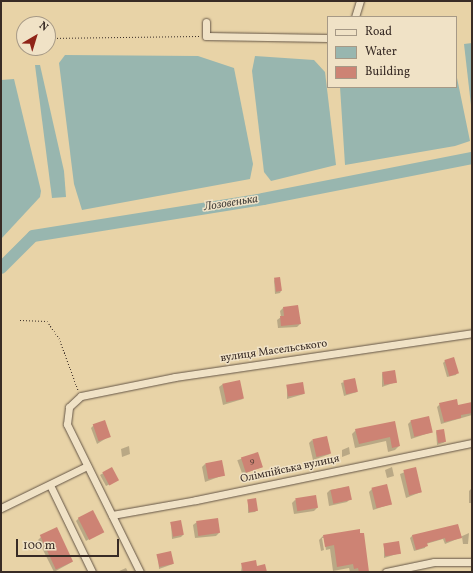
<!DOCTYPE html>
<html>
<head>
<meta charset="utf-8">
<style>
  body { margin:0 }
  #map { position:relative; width:473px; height:573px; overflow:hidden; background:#e8d3a7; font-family:Vollkorn,serif }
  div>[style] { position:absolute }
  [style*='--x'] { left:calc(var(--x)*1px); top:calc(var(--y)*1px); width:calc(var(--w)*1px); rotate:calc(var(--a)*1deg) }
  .water>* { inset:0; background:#98b6af }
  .shadow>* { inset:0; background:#0003; transform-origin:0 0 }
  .river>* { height:12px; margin:-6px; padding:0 6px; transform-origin:6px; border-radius:6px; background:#98b6af }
  .building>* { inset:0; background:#cd8374; transform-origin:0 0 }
  .path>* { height:1px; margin-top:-0.5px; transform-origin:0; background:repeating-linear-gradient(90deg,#382b25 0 1px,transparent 0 3px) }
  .roads { filter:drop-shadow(0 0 1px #645546) drop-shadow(0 0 1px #645546) }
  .minor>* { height:7px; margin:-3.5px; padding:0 3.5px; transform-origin:3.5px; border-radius:3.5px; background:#f0e2c6 }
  span { translate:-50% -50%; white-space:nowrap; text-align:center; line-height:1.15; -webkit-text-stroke:3px #f0e2c6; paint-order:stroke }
  .number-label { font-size:9px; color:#5d4139 }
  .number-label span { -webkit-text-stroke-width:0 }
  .street-label { font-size:11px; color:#382b25 }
  .water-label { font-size:12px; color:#4b4741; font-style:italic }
  .frame { position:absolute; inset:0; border:2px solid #382b25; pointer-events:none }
  .legend { position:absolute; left:327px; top:16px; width:130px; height:72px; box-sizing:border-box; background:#f0e2c6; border:1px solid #a69986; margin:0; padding:5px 7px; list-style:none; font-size:12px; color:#382b25 }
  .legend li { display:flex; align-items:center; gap:8px; height:20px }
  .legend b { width:20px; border:1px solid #a69986 }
  .north { position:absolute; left:16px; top:16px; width:40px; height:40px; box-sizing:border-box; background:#f0e2c6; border:1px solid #a69986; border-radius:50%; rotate:38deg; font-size:11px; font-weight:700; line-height:16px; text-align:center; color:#382b25 }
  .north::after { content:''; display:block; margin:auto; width:14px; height:18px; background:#8f2418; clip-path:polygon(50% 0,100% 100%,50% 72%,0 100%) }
  .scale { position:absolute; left:16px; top:539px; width:103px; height:18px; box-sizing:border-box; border:2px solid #382b25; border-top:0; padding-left:5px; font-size:12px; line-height:14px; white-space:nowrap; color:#382b25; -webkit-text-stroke:3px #f0e2c6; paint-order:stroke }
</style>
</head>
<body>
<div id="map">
  <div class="water">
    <i style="clip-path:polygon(472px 43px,472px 114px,464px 44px)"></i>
    <i style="clip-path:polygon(65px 55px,198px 56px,234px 68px,253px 164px,250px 179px,82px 210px,74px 184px,59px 63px)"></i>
    <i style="clip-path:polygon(255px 56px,314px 60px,325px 72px,336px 165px,271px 181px,264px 172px,252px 71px)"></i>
    <i style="clip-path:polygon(35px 65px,40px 65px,64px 171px,66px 197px,52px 198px)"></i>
    <i style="clip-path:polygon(456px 73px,470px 141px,455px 146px,345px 165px,340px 87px,456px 87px)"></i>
    <i style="clip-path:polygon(14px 79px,41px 191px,40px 197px,1px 239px,1px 80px)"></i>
  </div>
  <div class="shadow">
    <i style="clip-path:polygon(274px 279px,281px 291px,280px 293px,275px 294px)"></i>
    <i style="clip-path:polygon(283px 308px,300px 324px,297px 327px,278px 328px,277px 320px,281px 317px,280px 311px)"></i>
    <i style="clip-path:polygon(445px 361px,457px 373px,456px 375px,447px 377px,443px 363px)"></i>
    <i style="clip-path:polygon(382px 373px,396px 382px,382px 387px)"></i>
    <i style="clip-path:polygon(355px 379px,357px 392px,344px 396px,341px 383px)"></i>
    <i style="clip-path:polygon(223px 384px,243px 399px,223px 405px,219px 387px)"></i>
    <i style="clip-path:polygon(287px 386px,304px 394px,287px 399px)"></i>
    <i style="clip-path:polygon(472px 403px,472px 415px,441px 424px,437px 407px,440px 404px,458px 407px)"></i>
    <i style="clip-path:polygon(411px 421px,432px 432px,411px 439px,408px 424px)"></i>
    <i style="clip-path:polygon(394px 422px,399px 446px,395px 450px,388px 452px,386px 441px,355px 448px,352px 434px,356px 430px)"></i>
    <i style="clip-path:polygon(94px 425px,110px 436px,97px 444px,91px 428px)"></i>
    <i style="clip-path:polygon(436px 431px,445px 442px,443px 443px,437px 445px)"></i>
    <i style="clip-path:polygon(312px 440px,330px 454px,313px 460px,309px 443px)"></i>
    <i style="clip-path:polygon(129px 446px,130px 454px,122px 457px,121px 449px)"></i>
    <i style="clip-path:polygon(349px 447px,350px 454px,342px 457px,342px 450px)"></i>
    <i style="left:257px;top:453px;width:15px;height:21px;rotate:70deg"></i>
    <i style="clip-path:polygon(205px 464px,224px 475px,205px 482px,202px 467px)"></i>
    <i style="clip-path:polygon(392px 467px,394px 476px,387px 478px,385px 470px)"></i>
    <i style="clip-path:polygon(112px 468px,116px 481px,106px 486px,100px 475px)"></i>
    <i style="clip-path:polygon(415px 468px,421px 492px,406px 498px,400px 474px)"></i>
    <i style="clip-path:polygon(348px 487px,350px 499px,347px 502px,329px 506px,327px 493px,330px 490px)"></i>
    <i style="clip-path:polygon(372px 489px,391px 504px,373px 510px,369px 492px)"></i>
    <i style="clip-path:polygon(471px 489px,472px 503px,469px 503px,469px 491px)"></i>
    <i style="clip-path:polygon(295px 500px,317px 508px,314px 511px,294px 514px,292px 503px)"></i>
    <i style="clip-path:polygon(248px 501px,257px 510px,255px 512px,248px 513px)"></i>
    <i style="clip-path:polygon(79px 518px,103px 531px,86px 541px,76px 521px)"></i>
    <i style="clip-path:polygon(197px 522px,219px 533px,216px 536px,195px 538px,193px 525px)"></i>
    <i style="clip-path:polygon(171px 523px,183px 535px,181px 537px,172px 539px)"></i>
    <i style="clip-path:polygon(457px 525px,460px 537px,469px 533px,468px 544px,463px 544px,462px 537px,445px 544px,443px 539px,426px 544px,425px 548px,414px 551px,410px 538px,412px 536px)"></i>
    <i style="clip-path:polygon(323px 536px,368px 572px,350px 572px,349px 568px,333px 571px,330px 549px,326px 550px,324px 538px,322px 538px,324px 550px,321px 551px,319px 540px)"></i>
    <i style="clip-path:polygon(41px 537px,72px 562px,54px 572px,38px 540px)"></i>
    <i style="clip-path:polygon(384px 545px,400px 553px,384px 558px)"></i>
    <i style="clip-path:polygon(158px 556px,173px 564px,159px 569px)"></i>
    <i style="clip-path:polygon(242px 564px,256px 567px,266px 572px,241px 572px)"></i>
    <i style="clip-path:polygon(126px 568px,128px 572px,117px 572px)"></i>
  </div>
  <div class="river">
    <i style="--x:1;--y:268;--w:45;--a:-45"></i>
    <i style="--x:33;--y:236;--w:233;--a:-9.1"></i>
    <i style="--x:263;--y:199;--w:213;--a:-11.1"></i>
  </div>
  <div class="building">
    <i style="left:280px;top:277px;width:14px;height:6px;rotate:82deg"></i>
    <i style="clip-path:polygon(298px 305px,301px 324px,281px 326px,280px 316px,284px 316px,283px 307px)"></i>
    <i style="left:454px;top:357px;width:17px;height:10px;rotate:73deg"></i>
    <i style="left:395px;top:370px;width:13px;height:13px;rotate:81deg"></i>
    <i style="left:355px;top:378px;width:14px;height:12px;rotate:78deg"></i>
    <i style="left:240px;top:380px;width:19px;height:18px;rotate:78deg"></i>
    <i style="left:303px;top:382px;width:12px;height:17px;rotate:81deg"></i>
    <i style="clip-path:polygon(457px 399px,458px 405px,472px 402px,472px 413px,461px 415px,461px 418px,444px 422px,439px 403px)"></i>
    <i style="left:429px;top:416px;width:17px;height:19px;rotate:77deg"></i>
    <i style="left:105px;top:420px;width:18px;height:13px;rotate:71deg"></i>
    <i style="clip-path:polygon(395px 421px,400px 446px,392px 448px,390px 437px,359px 444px,355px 429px)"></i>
    <i style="left:444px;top:429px;width:13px;height:8px;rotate:81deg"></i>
    <i style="left:327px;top:436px;width:18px;height:15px;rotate:77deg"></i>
    <i style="left:258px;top:452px;width:16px;height:18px;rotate:72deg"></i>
    <i style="left:222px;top:460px;width:16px;height:17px;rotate:79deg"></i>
    <i style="left:112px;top:467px;width:15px;height:11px;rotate:62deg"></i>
    <i style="left:416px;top:467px;width:26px;height:13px;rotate:77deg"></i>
    <i style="left:387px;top:484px;width:21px;height:16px;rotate:76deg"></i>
    <i style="left:349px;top:486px;width:14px;height:19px;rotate:78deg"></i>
    <i style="left:316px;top:495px;width:13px;height:21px;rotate:81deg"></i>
    <i style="left:256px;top:498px;width:13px;height:9px;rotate:81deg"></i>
    <i style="left:93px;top:510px;width:25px;height:17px;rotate:63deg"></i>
    <i style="left:218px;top:518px;width:15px;height:22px;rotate:82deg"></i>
    <i style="left:181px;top:520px;width:15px;height:11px;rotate:79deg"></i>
    <i style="clip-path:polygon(458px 524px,462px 538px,446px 542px,445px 538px,427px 543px,428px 546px,416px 550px,412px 535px)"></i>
    <i style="left:57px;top:527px;width:38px;height:19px;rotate:65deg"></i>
    <i style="clip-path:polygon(360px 529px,360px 533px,364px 533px,369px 572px,359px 572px,358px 568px,354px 569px,353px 564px,337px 567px,334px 545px,325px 547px,323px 535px)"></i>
    <i style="left:399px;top:541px;width:13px;height:16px;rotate:81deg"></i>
    <i style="left:171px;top:551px;width:13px;height:15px;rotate:77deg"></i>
    <i style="clip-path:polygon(256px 560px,257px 566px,265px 564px,267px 572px,243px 572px,241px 563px)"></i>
  </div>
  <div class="path">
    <i style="--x:48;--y:38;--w:151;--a:-0.8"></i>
    <i style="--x:29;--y:49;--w:2;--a:-27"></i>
    <i style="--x:20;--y:320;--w:27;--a:2"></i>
    <i style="--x:47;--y:321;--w:21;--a:55"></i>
    <i style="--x:59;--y:338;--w:55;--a:69.9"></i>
  </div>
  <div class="roads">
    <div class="minor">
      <i style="--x:355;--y:17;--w:17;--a:-73"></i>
      <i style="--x:206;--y:22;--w:14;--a:90"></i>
      <i style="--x:206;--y:36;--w:122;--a:0.9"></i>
      <i style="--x:50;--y:485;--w:97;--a:64.2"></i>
      <i style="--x:1;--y:508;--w:96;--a:-26"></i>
      <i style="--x:112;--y:515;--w:85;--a:-10.1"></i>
      <i style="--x:196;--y:500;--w:282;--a:-11.7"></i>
      <i style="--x:140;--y:572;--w:165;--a:-116.3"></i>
      <i style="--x:67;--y:424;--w:17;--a:-83"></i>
      <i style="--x:69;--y:407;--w:16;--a:-43"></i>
      <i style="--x:81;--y:396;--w:96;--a:-11.4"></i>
      <i style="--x:175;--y:377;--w:300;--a:-8.4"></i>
      <i style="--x:386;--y:572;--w:49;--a:-11.8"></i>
      <i style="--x:434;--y:562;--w:38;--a:0"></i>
    </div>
  </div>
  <div class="number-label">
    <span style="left:252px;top:462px">9</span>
  </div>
  <div class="street-label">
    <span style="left:274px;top:352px;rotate:-8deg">вулиця Масельського</span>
    <span style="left:290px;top:470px;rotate:-12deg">Олімпійська вулиця</span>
  </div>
  <div class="water-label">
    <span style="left:231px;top:204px;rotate:-9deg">Лозовенька</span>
  </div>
  <div class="frame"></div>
  <ul class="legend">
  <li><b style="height:5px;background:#f0e2c6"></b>Road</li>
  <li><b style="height:11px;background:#98b6af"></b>Water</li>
  <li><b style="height:11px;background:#cd8374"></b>Building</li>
  </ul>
  <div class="north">N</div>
  <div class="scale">100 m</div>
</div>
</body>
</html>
